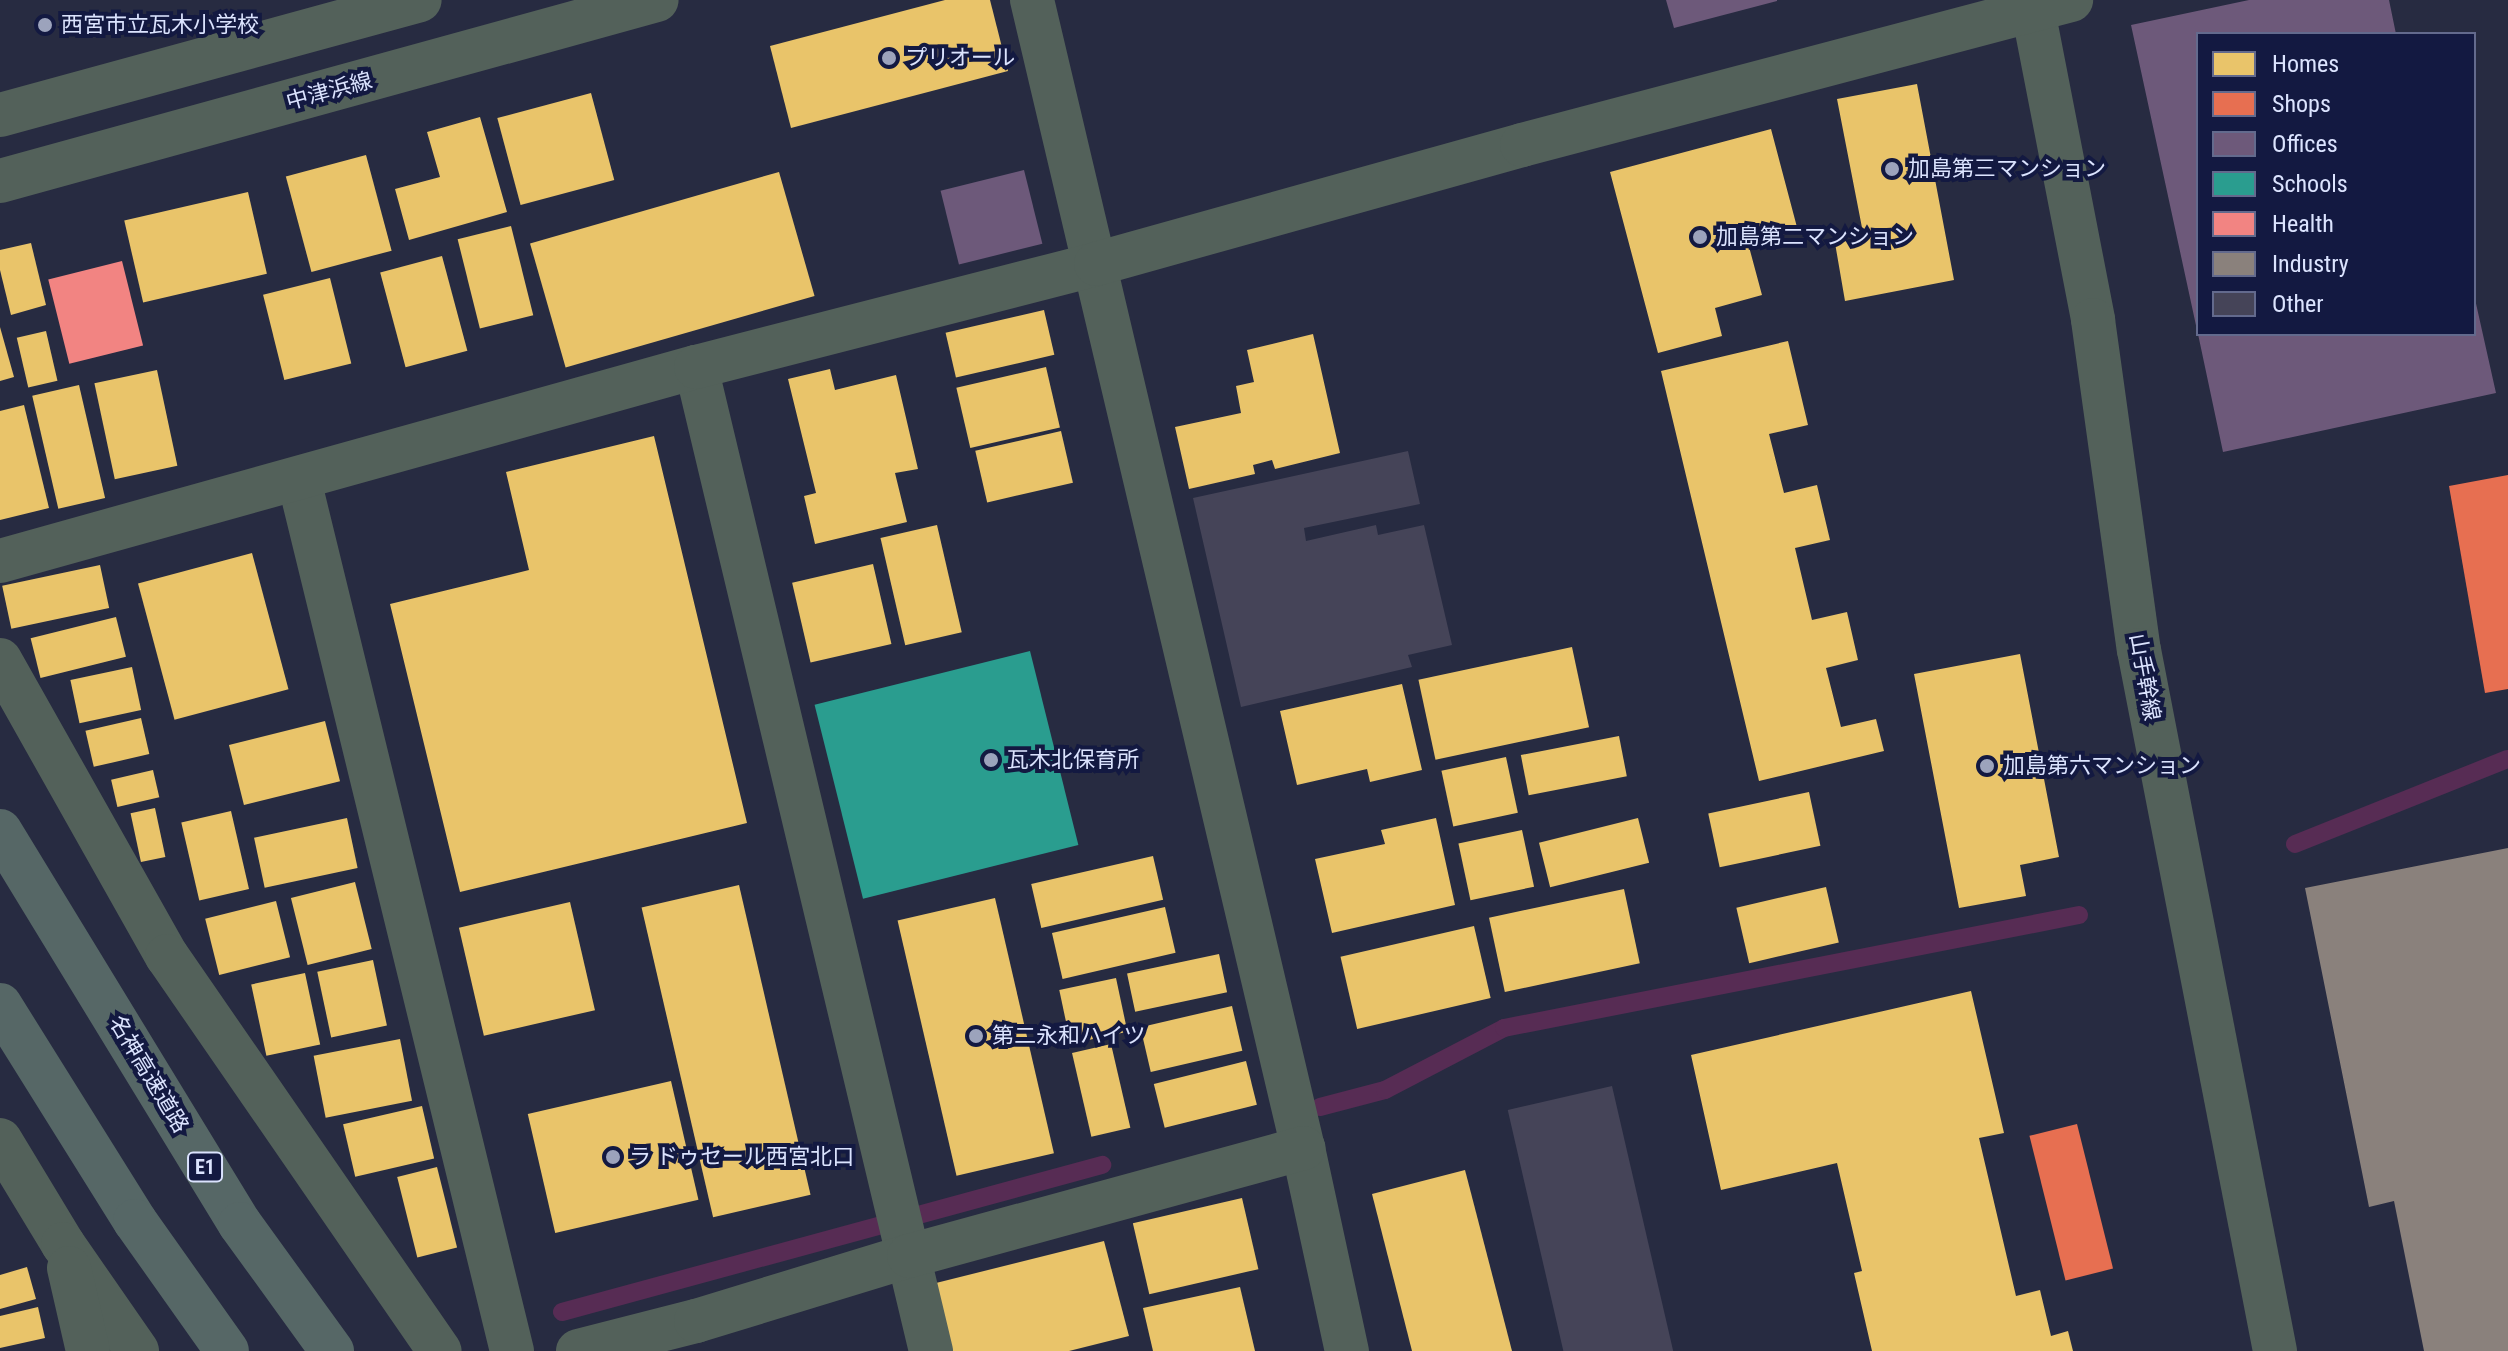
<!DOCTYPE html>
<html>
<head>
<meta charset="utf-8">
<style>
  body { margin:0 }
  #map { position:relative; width:2508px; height:1351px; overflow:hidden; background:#272b41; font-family:"Roboto Condensed","Noto Sans JP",sans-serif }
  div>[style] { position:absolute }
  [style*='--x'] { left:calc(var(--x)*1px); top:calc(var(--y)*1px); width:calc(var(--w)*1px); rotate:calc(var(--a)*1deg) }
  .homes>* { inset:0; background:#e9c46a; transform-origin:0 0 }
  .shops>* { inset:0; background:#e76f51; transform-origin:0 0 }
  .offices>* { inset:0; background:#6d597a; transform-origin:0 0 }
  .schools>* { inset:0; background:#2a9d8f; transform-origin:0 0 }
  .health>* { inset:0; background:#f28482; transform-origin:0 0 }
  .industry>* { inset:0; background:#8a817c }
  .stream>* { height:18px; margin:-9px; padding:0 9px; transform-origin:9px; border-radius:9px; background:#572c54 }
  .building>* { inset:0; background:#454458; transform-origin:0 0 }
  .minor>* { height:44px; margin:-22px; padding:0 22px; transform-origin:22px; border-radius:22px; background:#53615a }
  .highway>* { height:44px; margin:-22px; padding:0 22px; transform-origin:22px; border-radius:22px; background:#566766 }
  .dots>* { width:22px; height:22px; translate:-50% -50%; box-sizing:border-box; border:4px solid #131941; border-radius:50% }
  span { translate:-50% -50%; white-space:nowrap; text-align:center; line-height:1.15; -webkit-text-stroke:8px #131941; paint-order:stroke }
  .shield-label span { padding:2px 6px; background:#131941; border:2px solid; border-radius:6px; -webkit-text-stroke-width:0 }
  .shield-label { font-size:20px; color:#dbe3fe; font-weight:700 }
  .poi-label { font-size:22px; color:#dbe3fe }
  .left { translate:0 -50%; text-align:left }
  .street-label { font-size:22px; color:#dbe3fe }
  .legend { position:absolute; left:2196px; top:32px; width:280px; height:304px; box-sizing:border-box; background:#131941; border:2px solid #636a8d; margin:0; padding:10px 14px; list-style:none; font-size:24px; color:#dbe3fe }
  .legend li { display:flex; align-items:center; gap:16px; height:40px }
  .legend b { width:40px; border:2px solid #636a8d }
</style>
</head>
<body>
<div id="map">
  <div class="homes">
    <i style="clip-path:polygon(945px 0,990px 0,1008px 71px,791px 128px,770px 46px)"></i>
    <i style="clip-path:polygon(1917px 84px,1954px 280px,1845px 301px,1835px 243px,1864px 238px,1837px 99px)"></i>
    <i style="left:591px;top:93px;width:90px;height:97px;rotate:75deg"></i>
    <i style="clip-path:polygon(480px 117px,507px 212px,409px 240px,395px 189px,440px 177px,427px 132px)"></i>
    <i style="clip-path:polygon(1771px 129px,1798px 231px,1748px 243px,1762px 295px,1715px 308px,1722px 336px,1658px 353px,1610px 172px)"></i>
    <i style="left:366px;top:155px;width:99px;height:83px;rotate:75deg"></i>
    <i style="left:779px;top:172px;width:129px;height:259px;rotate:74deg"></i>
    <i style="left:248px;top:192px;width:84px;height:127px;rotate:77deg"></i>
    <i style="left:511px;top:226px;width:92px;height:55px;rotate:76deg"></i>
    <i style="clip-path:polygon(31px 243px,46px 305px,11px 315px,0 270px,0 250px)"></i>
    <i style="left:442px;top:256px;width:98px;height:64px;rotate:75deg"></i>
    <i style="left:330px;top:278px;width:88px;height:69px;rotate:76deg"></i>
    <i style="left:1044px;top:310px;width:46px;height:101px;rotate:77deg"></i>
    <i style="clip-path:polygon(0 327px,14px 377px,0 381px)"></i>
    <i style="left:46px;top:331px;width:51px;height:30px;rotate:77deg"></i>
    <i style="clip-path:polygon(1313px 334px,1340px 453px,1275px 469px,1272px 460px,1253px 465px,1255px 474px,1189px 489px,1175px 427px,1241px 413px,1236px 386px,1254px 382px,1247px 350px)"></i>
    <i style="clip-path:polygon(1788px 341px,1808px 425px,1769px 434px,1784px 493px,1817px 485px,1830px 540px,1795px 548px,1812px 620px,1847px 612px,1858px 660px,1826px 668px,1841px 727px,1876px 719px,1884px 751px,1759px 781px,1661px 371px)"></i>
    <i style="left:1046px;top:367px;width:62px;height:92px;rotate:77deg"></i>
    <i style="clip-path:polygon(830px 369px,835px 390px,896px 375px,918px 469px,895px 473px,907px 522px,815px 544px,804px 496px,816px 493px,788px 379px)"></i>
    <i style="left:157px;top:370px;width:98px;height:64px;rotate:78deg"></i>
    <i style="left:79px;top:385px;width:116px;height:48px;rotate:77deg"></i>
    <i style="clip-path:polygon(24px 405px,49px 508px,0 520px,0 411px)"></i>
    <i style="left:1061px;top:431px;width:53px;height:88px;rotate:77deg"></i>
    <i style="clip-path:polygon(654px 436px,747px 823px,460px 892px,390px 604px,529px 570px,506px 472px)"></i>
    <i style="left:937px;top:525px;width:110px;height:58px;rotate:77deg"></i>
    <i style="left:252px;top:553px;width:141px;height:118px;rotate:75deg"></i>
    <i style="left:873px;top:564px;width:82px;height:83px;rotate:77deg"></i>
    <i style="left:100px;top:565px;width:44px;height:100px;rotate:78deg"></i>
    <i style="left:116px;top:617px;width:41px;height:88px;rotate:76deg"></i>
    <i style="left:1572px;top:647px;width:82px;height:157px;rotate:78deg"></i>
    <i style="clip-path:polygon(2020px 654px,2059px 857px,2020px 865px,2026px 896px,1959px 908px,1914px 674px)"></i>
    <i style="left:132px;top:667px;width:44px;height:63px;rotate:78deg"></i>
    <i style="clip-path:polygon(1402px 684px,1422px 770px,1370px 782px,1367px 769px,1297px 785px,1280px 711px)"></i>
    <i style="left:141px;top:718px;width:37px;height:57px;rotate:77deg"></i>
    <i style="left:325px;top:721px;width:62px;height:99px;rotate:76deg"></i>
    <i style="left:1619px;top:736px;width:41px;height:100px;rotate:79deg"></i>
    <i style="left:1506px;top:757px;width:57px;height:66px;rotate:78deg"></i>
    <i style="left:153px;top:770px;width:28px;height:43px;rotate:77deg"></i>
    <i style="left:1809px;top:792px;width:55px;height:103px;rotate:78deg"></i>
    <i style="left:155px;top:808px;width:50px;height:25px;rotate:78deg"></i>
    <i style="left:231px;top:811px;width:80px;height:51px;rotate:77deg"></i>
    <i style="left:347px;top:818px;width:51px;height:95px;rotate:78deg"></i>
    <i style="clip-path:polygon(1436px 818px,1455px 905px,1332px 933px,1315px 859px,1385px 844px,1381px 830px)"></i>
    <i style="left:1638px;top:818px;width:46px;height:102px;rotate:76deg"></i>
    <i style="left:1522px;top:830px;width:58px;height:65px;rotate:78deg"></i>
    <i style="left:1153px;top:856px;width:45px;height:125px;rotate:77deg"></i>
    <i style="left:355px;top:882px;width:69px;height:66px;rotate:76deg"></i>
    <i style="left:739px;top:885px;width:318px;height:100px;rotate:77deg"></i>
    <i style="left:1826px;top:887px;width:57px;height:92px;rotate:77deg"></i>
    <i style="left:1624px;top:889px;width:76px;height:138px;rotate:78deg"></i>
    <i style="left:995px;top:898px;width:262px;height:100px;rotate:77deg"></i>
    <i style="left:276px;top:901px;width:58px;height:73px;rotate:76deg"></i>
    <i style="left:570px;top:902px;width:111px;height:114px;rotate:77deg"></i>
    <i style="left:1165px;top:907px;width:47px;height:116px;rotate:77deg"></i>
    <i style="left:1474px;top:926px;width:74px;height:137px;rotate:77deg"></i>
    <i style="left:1219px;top:954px;width:39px;height:94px;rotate:78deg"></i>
    <i style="left:373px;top:960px;width:67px;height:57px;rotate:78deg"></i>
    <i style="left:305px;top:973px;width:73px;height:55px;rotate:78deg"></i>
    <i style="left:1116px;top:978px;width:55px;height:58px;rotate:78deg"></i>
    <i style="clip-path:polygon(1971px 991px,2004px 1133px,1979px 1138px,2016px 1296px,2040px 1290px,2051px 1336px,2068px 1331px,2073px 1351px,1872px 1351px,1854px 1273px,1862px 1271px,1837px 1163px,1721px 1190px,1691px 1055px)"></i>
    <i style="left:1232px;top:1006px;width:46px;height:94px;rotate:77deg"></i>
    <i style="left:400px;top:1039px;width:63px;height:88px;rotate:79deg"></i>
    <i style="left:1111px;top:1044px;width:86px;height:40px;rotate:77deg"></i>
    <i style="left:1246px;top:1061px;width:45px;height:95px;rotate:76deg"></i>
    <i style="left:671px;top:1081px;width:122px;height:147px;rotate:77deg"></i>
    <i style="left:422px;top:1106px;width:54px;height:81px;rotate:77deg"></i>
    <i style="left:437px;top:1167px;width:83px;height:41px;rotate:76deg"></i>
    <i style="clip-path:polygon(1465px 1170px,1512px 1351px,1412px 1351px,1372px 1194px)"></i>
    <i style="left:1242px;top:1198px;width:73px;height:112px;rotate:77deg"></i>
    <i style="clip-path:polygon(1104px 1241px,1129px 1336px,1069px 1351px,952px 1351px,936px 1283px)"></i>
    <i style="clip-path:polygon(27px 1267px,36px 1299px,0 1309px,0 1275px)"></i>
    <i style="clip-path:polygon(1240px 1287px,1255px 1351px,1153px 1351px,1143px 1308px)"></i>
    <i style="clip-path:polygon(38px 1307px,45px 1338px,0 1348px,0 1316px)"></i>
  </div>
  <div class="shops">
    <i style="clip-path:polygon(2508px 475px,2508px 689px,2485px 693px,2449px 486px)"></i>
    <i style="left:2077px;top:1124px;width:149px;height:49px;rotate:76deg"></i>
  </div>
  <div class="offices">
    <i style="clip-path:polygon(1666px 0,1777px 0,1777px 1px,1674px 28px)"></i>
    <i style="clip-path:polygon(2249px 0,2389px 0,2396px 34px,2198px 34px,2197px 330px,2131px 25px)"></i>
    <i style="left:1024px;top:170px;width:76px;height:86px;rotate:76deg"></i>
    <i style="clip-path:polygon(2475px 299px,2496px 393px,2223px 452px,2198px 334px,2474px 334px)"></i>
  </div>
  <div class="schools">
    <i style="left:1030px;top:651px;width:200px;height:222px;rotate:76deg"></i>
  </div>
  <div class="health">
    <i style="left:122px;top:261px;width:87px;height:76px;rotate:76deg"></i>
  </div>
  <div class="industry">
    <i style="clip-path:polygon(2508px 848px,2508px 1351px,2424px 1351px,2394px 1201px,2369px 1207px,2305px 888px)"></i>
  </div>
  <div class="stream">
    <i style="--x:2295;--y:844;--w:229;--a:-21.8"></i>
    <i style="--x:1320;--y:1107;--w:67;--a:-14.7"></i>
    <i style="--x:1385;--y:1090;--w:134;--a:-27.5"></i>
    <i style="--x:1504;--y:1028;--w:586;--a:-11.12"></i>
    <i style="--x:562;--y:1312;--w:560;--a:-15.23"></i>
  </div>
  <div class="building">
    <i style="clip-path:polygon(1408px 451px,1420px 504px,1304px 528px,1306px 541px,1376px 525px,1378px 535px,1424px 525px,1452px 645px,1408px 655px,1412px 667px,1241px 707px,1193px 498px)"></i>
    <i style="left:1612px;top:1086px;width:272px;height:107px;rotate:77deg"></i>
  </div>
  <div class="minor">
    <i style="--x:1032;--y:0;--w:1180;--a:76.72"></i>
    <i style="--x:1303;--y:1148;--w:208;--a:77.8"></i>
    <i style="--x:2031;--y:0;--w:326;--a:79"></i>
    <i style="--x:2093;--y:320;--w:333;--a:82.1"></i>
    <i style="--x:2139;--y:650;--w:714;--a:79.02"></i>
    <i style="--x:0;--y:115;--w:435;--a:-15.3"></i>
    <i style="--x:0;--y:181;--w:681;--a:-15.4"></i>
    <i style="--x:696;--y:367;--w:1012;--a:76.57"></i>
    <i style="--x:299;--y:480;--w:897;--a:76.26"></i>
    <i style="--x:0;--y:561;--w:723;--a:-15.58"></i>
    <i style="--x:696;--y:367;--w:413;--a:-14.4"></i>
    <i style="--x:1096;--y:264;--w:442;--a:-15.6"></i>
    <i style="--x:1522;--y:145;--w:568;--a:-14.79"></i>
    <i style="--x:0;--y:660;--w:340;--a:60.6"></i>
    <i style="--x:167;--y:956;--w:480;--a:55.4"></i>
    <i style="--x:0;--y:1140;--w:122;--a:58.8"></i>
    <i style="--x:63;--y:1244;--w:130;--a:55.3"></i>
    <i style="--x:69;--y:1268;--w:85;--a:77.1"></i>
    <i style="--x:578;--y:1351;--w:122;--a:-14.3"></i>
    <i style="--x:696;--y:1321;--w:223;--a:-17"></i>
    <i style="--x:909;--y:1256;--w:409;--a:-15.3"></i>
  </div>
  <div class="highway">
    <i style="--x:0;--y:831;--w:460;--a:58.6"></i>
    <i style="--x:240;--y:1224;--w:157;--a:54.1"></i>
    <i style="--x:0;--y:1005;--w:255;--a:58"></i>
    <i style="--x:135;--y:1221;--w:159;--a:54.7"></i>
  </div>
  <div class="dots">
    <i style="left:45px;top:25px;background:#9ca3bc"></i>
    <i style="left:889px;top:58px;background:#9ca3bc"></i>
    <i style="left:1892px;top:169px;background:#9ca3bc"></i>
    <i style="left:1700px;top:237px;background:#9ca3bc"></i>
    <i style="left:991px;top:760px;background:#9ca3bc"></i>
    <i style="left:1987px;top:766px;background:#9ca3bc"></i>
    <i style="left:976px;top:1036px;background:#9ca3bc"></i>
    <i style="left:613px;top:1157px;background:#9ca3bc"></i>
  </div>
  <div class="shield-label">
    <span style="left:205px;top:1167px">E1</span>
  </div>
  <div class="poi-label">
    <span class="left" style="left:61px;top:25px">西宮市立瓦木小学校</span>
    <span class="left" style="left:905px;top:58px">プリオール</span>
    <span class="left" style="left:1908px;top:169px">加島第三マンション</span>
    <span class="left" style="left:1716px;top:237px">加島第二マンション</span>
    <span class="left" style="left:1007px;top:760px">瓦木北保育所</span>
    <span class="left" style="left:2003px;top:766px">加島第六マンション</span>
    <span class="left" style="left:992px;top:1036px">第二永和ハイツ</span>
    <span class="left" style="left:629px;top:1157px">ラ ドゥセール西宮北口</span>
  </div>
  <div class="street-label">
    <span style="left:329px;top:91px;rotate:-15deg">中津浜線</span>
    <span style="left:2145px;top:677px;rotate:80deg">山手幹線</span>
    <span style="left:149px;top:1074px;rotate:59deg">名神高速道路</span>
  </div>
  <ul class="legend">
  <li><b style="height:22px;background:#e9c46a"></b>Homes</li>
  <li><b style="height:22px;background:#e76f51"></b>Shops</li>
  <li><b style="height:22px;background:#6d597a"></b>Offices</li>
  <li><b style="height:22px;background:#2a9d8f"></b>Schools</li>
  <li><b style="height:22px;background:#f28482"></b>Health</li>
  <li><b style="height:22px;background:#8a817c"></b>Industry</li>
  <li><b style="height:22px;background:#454458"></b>Other</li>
  </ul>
</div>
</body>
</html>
